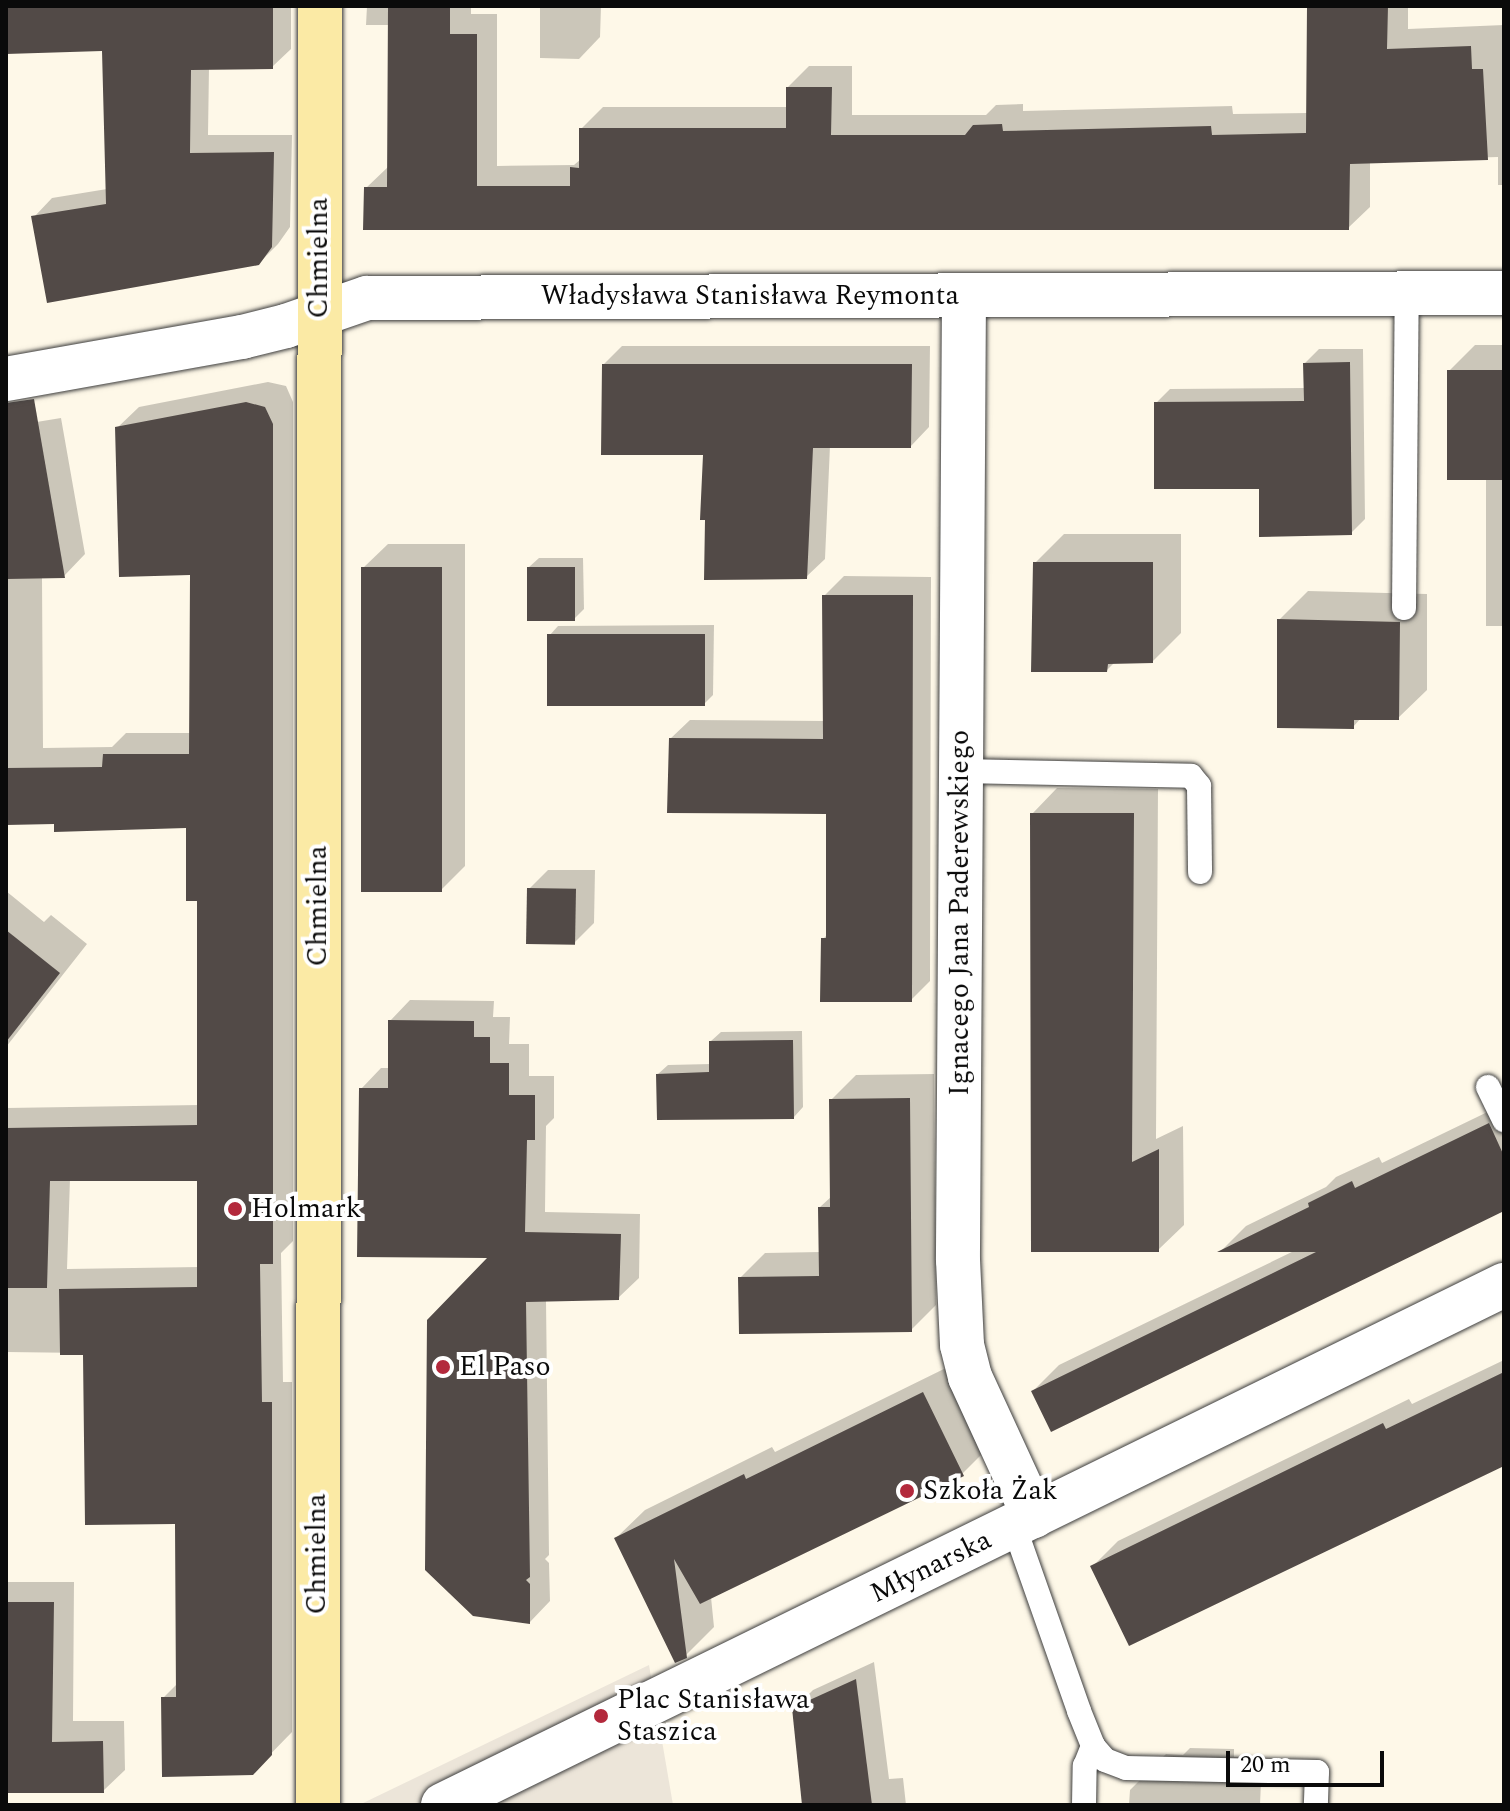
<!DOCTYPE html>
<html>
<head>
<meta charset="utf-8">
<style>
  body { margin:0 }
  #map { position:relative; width:1510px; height:1811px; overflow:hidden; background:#fef8e8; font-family:Spectral,serif }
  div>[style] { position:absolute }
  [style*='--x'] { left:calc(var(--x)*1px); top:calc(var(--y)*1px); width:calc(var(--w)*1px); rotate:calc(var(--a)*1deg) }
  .plaza>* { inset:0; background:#ece5d9 }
  .shadow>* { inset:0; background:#0003 }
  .building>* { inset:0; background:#524a47; transform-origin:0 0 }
  .roads { filter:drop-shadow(0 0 2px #3d3d3d) drop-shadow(0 0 2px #3d3d3d) }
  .lane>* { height:24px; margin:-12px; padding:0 12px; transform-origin:12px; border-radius:12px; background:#fff }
  .street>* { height:44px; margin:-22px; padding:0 22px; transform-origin:22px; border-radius:22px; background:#fff }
  .secondary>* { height:44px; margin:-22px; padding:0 22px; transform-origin:22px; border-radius:22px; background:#fbeaa5 }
  .dots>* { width:22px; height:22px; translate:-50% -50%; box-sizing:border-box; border:4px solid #fff; border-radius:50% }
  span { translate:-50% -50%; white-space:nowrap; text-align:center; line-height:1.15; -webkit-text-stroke:8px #fff; paint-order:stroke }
  .street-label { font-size:28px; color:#0a0a0a }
  .poi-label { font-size:28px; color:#0a0a0a }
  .left { translate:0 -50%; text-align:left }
  .frame { position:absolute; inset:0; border:8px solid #0a0a0a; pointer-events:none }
  .scale { position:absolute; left:1226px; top:1751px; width:158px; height:36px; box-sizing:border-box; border:4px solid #0a0a0a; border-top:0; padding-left:10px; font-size:24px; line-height:28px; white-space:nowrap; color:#0a0a0a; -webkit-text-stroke:6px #fff; paint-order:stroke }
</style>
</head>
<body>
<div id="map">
  <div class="plaza">
    <i style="clip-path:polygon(649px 1665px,673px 1805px,359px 1805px)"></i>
  </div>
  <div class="shadow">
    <i style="clip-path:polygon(6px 6px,291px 6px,291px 49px,272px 67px,209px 68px,208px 135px,292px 135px,290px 227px,278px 244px,259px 263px,34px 217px,52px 198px,107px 189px,104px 49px,6px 52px)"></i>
    <i style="clip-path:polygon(367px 6px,471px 6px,471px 14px,497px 14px,497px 166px,574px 165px,581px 159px,581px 129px,603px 107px,788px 107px,788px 87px,809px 66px,852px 66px,852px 115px,986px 115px,996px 105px,1023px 104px,1023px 111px,1232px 106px,1233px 114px,1308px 113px,1307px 6px,1408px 6px,1408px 29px,1504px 25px,1504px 185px,1498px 185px,1498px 157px,1370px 161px,1370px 207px,1348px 228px,366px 188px,389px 166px,390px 25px,366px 25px)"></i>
    <i style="clip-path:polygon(540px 6px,601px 6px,600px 37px,579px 59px,540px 58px)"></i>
    <i style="clip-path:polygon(1475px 345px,1504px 345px,1504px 626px,1486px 626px,1486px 478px,1449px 371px)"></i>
    <i style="clip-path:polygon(622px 346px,930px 346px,929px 427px,911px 446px,830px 446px,825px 559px,806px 577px,705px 453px,604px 364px)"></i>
    <i style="clip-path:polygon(1319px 349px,1363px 349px,1365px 519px,1351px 533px,1261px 487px,1156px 403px,1170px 389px,1306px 388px,1305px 363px)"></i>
    <i style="clip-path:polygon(evenodd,268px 382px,286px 386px,293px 402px,293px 1241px,281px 1253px,283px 1382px,292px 1382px,292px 1732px,252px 1773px,163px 1698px,178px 1683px,177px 1522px,85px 1353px,6px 1352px,6px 1108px,199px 1105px,199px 898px,188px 826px,6px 823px,6px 427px,61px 418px,85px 554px,64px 576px,42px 576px,43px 748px,112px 747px,126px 733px,191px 733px,192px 573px,117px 428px,139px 407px,268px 382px,70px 1179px,199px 1179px,199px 1267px,67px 1269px,70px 1179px)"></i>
    <i style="clip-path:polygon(1064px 534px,1181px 534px,1181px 633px,1153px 661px,1115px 662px,1107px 670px,1035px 563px)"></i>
    <i style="clip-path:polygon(388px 544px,465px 544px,465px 866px,441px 890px,363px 568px)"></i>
    <i style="clip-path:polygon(539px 558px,583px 558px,584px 609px,574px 619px,529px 567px)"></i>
    <i style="clip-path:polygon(844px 576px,931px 577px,930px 981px,911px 1000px,823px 939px,828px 934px,828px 812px,670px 739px,690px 720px,825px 721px,824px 596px)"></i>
    <i style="clip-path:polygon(1308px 591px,1427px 594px,1427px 690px,1398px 718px,1361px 718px,1353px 727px,1279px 620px)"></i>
    <i style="clip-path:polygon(714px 625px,713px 695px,704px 704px,549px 636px,558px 626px)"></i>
    <i style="clip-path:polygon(1057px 788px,1158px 789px,1156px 1139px,1183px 1126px,1184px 1225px,1158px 1250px,1033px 1250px,1032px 814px)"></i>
    <i style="clip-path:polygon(548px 870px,595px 870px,594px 923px,575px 942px,529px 889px)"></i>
    <i style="clip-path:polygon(6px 891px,44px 922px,51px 915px,87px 944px,6px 1047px)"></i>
    <i style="clip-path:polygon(410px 1000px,494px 1001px,493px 1017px,510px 1017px,509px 1044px,529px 1044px,529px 1076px,554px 1076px,554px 1118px,546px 1126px,545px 1212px,640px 1214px,639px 1278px,618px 1298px,546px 1300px,549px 1555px,545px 1559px,549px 1563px,550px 1601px,530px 1622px,492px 1256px,361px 1089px,381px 1068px,390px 1068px,390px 1021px)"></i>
    <i style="clip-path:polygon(802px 1031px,803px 1107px,794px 1117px,658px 1074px,668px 1065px,711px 1064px,711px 1041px,721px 1032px)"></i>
    <i style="clip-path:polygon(934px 1074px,936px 1305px,911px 1330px,740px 1278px,765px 1253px,820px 1252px,820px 1207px,832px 1196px,831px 1100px,856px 1075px)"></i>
    <i style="clip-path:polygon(1504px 1104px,1504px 1209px,1033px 1391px,1059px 1365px,1296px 1250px,1222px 1250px,1246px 1226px,1326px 1187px,1336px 1177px,1379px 1157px,1382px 1163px)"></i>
    <i style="clip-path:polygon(1504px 1360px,1504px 1463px,1093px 1566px,1118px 1541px,1409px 1399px,1412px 1404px)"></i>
    <i style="clip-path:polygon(952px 1365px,991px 1445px,962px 1474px,711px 1597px,714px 1627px,685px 1656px,616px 1538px,645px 1510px,772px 1447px,775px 1452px)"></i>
    <i style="clip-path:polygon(6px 1582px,74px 1582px,73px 1721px,124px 1721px,125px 1770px,103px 1791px,6px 1791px)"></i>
    <i style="clip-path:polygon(874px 1662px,889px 1779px,903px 1778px,906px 1805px,805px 1805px,794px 1709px,813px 1690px)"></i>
    <i style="clip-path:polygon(1190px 1748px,1234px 1749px,1234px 1757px,1262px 1757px,1260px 1805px,1129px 1805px,1130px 1790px,1166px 1754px,1183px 1755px)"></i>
  </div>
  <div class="building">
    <i style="clip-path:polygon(6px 6px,273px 6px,273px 69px,191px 70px,190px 153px,274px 152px,272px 247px,259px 265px,47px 303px,31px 216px,106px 204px,102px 51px,6px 54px)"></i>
    <i style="clip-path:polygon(388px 6px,450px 6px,450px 34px,477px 34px,477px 186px,570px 186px,570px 167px,579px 168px,579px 128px,786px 128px,786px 87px,832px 87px,831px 135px,965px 135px,973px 125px,1002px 124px,1003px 131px,1211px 126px,1212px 135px,1306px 133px,1307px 6px,1388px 6px,1387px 49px,1471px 46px,1472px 69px,1483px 69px,1488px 160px,1350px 164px,1349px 230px,363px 230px,364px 187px,387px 187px)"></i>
    <i style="clip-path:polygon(1350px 362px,1352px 535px,1259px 537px,1259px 489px,1154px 489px,1154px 402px,1304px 401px,1303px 363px)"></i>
    <i style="clip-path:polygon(602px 364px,912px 364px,911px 448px,813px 448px,807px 579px,704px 580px,705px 520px,700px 520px,703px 455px,601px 455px)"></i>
    <i style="left:1447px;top:370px;width:57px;height:110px"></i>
    <i style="clip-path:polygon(34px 399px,65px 578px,6px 579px,6px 403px)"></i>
    <i style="clip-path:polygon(246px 402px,265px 407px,273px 424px,273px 1264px,260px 1264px,262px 1402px,272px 1402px,272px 1755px,253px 1775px,162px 1777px,161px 1697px,176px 1697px,175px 1524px,85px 1525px,83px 1355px,60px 1355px,59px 1289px,197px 1287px,197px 1181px,50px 1181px,47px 1288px,6px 1288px,6px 1128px,197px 1125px,197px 901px,186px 901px,186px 828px,54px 832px,54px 824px,6px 825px,6px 768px,102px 767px,103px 754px,189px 754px,190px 575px,119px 577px,115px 427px)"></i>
    <i style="clip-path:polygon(1033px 562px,1153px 562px,1153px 663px,1108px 664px,1107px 672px,1031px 672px)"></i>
    <i style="left:361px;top:567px;width:81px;height:325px"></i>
    <i style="left:527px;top:567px;width:48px;height:54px"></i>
    <i style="clip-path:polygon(822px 595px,913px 595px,912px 1002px,820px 1002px,821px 938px,826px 938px,826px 814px,667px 813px,669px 738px,823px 739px)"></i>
    <i style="clip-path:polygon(1277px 619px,1400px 622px,1399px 720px,1354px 720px,1354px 729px,1277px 728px)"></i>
    <i style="left:705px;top:634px;width:72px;height:158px;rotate:90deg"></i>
    <i style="clip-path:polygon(1030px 813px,1134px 813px,1132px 1162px,1159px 1149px,1159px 1252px,1031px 1252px)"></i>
    <i style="left:527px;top:888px;width:49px;height:56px;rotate:1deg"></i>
    <i style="clip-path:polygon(6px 930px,60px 973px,6px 1042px)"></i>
    <i style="clip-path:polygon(388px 1020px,474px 1021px,474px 1037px,490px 1037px,490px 1063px,509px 1063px,509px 1095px,535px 1095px,535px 1140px,527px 1140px,525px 1232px,621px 1234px,619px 1300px,526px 1302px,530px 1577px,526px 1580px,530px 1584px,530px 1624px,473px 1616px,425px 1570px,427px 1320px,487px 1258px,357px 1257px,359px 1088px,388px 1088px)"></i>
    <i style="clip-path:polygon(793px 1040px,794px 1119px,657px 1120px,656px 1074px,709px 1072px,709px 1041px)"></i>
    <i style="clip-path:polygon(910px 1098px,912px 1332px,739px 1334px,738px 1277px,819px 1276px,818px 1207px,830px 1207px,829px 1099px)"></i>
    <i style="clip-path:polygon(1489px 1123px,1504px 1156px,1504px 1211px,1051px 1432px,1031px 1391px,1316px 1252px,1217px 1252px,1309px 1207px,1308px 1203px,1352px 1181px,1355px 1188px)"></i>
    <i style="clip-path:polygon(1504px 1372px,1504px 1466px,1129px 1646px,1090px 1566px,1383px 1423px,1386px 1429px)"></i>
    <i style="clip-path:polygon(923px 1392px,964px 1476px,700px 1604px,674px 1559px,687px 1658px,675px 1663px,614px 1538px,744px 1474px,746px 1479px)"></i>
    <i style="clip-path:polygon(6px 1602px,54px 1602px,52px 1742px,103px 1741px,104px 1793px,6px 1793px)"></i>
    <i style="clip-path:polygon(856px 1679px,872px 1805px,802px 1805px,792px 1708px)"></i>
  </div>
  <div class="roads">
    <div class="lane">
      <i style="--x:1404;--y:608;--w:315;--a:-89.5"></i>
      <i style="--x:961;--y:771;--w:230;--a:1.2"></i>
      <i style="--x:1191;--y:776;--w:13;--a:51"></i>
      <i style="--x:1199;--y:786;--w:86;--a:89.3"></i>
      <i style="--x:1488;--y:1087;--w:37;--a:64"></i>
      <i style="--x:1014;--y:1526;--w:196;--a:70.6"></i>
      <i style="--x:1079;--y:1711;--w:38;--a:68"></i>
      <i style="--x:1093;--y:1746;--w:18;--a:49"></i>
      <i style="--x:1105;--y:1760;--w:22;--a:21"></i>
      <i style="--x:1126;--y:1768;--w:191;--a:1.2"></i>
      <i style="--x:1317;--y:1772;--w:33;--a:92"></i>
      <i style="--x:1084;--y:1805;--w:39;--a:-89"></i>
      <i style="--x:1085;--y:1766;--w:22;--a:-68"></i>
    </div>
    <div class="street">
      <i style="--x:964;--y:295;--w:965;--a:90.36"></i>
      <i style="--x:958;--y:1260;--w:85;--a:87.3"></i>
      <i style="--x:962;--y:1345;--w:33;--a:76"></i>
      <i style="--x:970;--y:1377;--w:153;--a:65.3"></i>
      <i style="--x:6;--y:379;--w:240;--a:-10.1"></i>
      <i style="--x:242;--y:337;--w:45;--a:-14"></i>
      <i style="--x:286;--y:326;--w:86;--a:-19.1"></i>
      <i style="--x:367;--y:298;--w:1137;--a:-0.25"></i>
      <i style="--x:443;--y:1805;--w:1182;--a:-26.11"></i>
    </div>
    <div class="secondary">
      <i style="--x:318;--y:1805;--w:1799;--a:-89.94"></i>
    </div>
  </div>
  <div class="dots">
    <i style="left:235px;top:1209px;background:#b3293c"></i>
    <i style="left:443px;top:1367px;background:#b3293c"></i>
    <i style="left:907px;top:1491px;background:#b3293c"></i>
    <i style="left:601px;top:1716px;background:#b3293c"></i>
  </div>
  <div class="street-label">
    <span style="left:319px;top:258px;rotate:-90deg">Chmielna</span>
    <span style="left:750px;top:296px">Władysława Stanisława Reymonta</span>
    <span style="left:318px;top:906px;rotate:-90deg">Chmielna</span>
    <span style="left:960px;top:913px;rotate:-90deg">Ignacego Jana Paderewskiego</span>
    <span style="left:317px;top:1554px;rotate:-90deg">Chmielna</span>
    <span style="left:931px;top:1567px;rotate:-26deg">Młynarska</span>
  </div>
  <div class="poi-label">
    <span class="left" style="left:251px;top:1209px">Holmark</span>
    <span class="left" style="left:459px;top:1367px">El Paso</span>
    <span class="left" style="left:923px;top:1491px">Szkoła Żak</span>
    <span class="left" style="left:617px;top:1716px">Plac Stanisława<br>Staszica</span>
  </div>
  <div class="frame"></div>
  <div class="scale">20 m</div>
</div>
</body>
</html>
